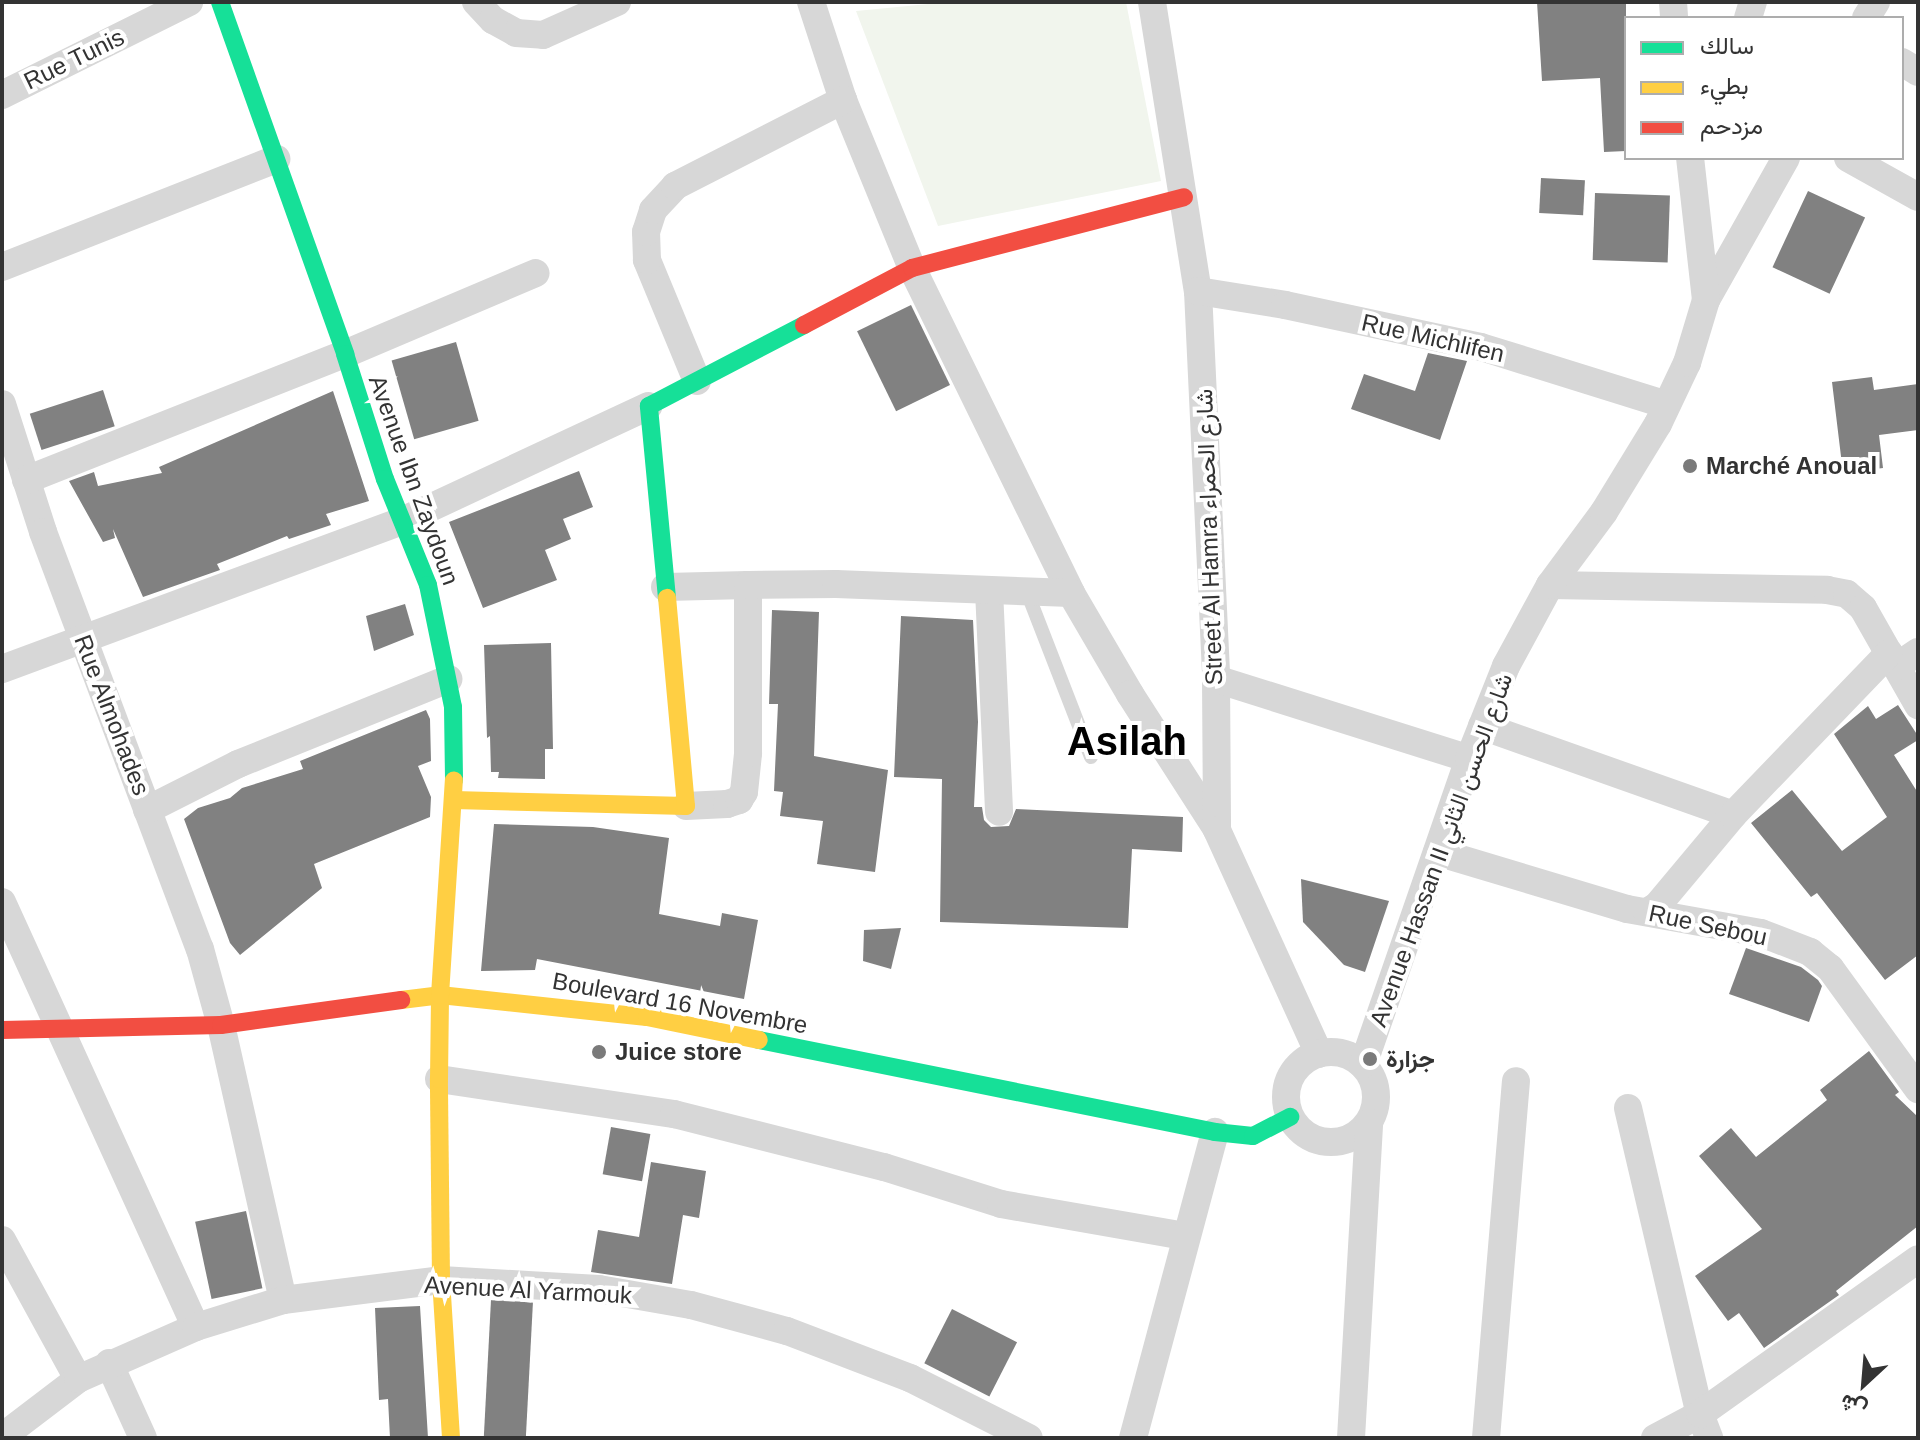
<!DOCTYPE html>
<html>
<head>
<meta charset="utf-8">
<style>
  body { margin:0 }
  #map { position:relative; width:1920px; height:1440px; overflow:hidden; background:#fff; font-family:Helvetica,Vazirmatn,sans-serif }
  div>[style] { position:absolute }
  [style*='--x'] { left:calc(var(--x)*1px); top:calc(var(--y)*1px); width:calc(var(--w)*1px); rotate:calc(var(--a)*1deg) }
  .green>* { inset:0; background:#f1f5ed }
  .building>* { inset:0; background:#818181; transform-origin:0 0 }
  .lane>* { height:14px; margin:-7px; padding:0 7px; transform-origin:7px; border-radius:7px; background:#d7d7d7 }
  .street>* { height:28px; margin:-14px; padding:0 14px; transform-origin:14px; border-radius:14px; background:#d7d7d7 }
  .street>.ring { margin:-14px; padding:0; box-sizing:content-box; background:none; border:28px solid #d7d7d7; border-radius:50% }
  .fast>* { height:18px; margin:-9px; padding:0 9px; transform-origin:9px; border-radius:9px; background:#16e098 }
  .slow>* { height:18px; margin:-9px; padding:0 9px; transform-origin:9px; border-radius:9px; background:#ffcf43 }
  .jam>* { height:18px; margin:-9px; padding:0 9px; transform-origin:9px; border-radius:9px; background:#f24e42 }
  .dots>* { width:22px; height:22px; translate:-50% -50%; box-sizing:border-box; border:4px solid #fff; border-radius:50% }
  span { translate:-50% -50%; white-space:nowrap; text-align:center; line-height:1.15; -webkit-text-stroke:8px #fff; paint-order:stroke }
  .street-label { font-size:24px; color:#333 }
  .poi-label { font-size:24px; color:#333; font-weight:700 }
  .left { translate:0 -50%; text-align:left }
  .town-label { font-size:40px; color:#000; font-weight:700 }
  .frame { position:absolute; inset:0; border:4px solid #333; pointer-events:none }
  .legend { position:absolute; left:1624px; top:16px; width:280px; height:144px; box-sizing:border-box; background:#fff; border:2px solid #adadad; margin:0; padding:10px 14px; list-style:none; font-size:24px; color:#333 }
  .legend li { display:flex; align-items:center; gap:16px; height:40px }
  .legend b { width:40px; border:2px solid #adadad }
  .north { position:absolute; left:1824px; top:1344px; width:80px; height:80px; -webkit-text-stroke:6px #fff; paint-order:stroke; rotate:206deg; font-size:22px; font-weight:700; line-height:32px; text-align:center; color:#333 }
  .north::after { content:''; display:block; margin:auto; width:28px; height:36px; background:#333; clip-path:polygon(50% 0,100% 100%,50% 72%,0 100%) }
</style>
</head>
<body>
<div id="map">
  <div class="green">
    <i style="clip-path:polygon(949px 2px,1126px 2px,1161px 181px,938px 226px,856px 11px)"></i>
  </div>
  <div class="building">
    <i style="clip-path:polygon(1537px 2px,1626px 2px,1626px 151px,1604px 152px,1600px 78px,1542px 81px)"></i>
    <i style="left:1541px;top:178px;width:44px;height:35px;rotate:3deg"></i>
    <i style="left:1808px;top:191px;width:63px;height:84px;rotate:25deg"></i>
    <i style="left:1595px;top:193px;width:75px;height:67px;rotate:2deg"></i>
    <i style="left:911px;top:305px;width:89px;height:60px;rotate:64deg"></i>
    <i style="left:456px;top:342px;width:82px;height:67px;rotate:74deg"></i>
    <i style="clip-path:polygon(1428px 353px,1467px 361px,1440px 440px,1351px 409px,1364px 374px,1415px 391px)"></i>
    <i style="clip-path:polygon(1872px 377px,1874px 390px,1918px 384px,1918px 430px,1879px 435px,1883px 468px,1843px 473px,1832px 382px)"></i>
    <i style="left:103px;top:390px;width:38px;height:77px;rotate:72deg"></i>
    <i style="clip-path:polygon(333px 391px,369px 501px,326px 514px,331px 525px,289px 539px,287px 536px,217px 564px,220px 570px,143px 597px,113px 529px,115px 538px,103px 542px,69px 481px,94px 472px,98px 486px,162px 473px,159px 467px)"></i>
    <i style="clip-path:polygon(579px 471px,593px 507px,563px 519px,571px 539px,545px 550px,557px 580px,483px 608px,449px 522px)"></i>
    <i style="clip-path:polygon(405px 604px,414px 635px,374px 651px,366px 616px)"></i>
    <i style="clip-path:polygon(772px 610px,819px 612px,814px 756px,888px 770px,875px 872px,817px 864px,823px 821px,780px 816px,783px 792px,774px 791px,778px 704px,769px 704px)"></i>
    <i style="clip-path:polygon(901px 616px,973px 620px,978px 722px,974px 807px,982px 807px,984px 820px,991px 827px,1009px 826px,1016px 809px,1183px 817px,1182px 852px,1132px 849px,1128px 928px,940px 922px,942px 779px,894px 777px)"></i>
    <i style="clip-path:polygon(551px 643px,553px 749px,545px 749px,545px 779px,498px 778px,499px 772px,491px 772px,490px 736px,487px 738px,484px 645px)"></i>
    <i style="clip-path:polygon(1898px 705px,1918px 736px,1918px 740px,1894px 755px,1918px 793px,1918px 955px,1885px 980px,1817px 893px,1811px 897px,1751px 823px,1792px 790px,1842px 851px,1887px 817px,1834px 734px,1868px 706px,1876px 719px)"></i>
    <i style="clip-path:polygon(426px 710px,430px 719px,431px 761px,418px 766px,431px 797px,430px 817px,314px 864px,322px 888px,240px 955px,230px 943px,184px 819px,198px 808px,230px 798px,242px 788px,303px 769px,300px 761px)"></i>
    <i style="clip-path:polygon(494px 824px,593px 827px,669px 838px,659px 914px,720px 926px,722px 913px,758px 920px,744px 999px,537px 959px,535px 970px,481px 971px)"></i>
    <i style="clip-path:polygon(1301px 879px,1389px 901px,1365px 972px,1344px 965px,1303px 922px)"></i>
    <i style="clip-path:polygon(901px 928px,891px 969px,863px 961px,864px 930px)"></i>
    <i style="clip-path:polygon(1746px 948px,1801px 967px,1818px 980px,1822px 986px,1809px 1022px,1729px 994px)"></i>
    <i style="clip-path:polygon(1869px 1051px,1899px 1092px,1895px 1095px,1918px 1117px,1918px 1226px,1836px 1291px,1839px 1295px,1764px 1348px,1739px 1313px,1728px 1321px,1695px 1276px,1762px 1229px,1699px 1156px,1731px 1128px,1756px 1157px,1827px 1100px,1820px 1090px)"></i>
    <i style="left:611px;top:1127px;width:40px;height:48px;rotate:10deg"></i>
    <i style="clip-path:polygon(651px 1162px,706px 1171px,699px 1218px,683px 1215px,672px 1284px,591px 1272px,598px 1230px,639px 1237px)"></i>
    <i style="left:246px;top:1211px;width:79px;height:52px;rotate:78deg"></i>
    <i style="left:491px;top:1300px;width:42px;height:138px;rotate:3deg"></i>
    <i style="clip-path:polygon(420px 1306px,428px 1438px,390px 1438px,388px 1399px,379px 1400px,375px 1308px)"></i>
    <i style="left:952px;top:1309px;width:73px;height:61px;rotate:27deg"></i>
  </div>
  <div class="lane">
    <i style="--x:1027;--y:592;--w:177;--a:68.8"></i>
  </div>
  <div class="street">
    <i style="--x:476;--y:2;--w:25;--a:47"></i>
    <i style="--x:493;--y:20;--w:26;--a:29"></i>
    <i style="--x:516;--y:33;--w:27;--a:4"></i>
    <i style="--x:543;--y:35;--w:81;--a:-24"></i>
    <i style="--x:811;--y:2;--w:103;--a:71.9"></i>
    <i style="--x:843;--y:100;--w:182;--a:67.7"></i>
    <i style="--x:912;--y:268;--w:362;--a:63.9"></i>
    <i style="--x:1071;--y:593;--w:117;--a:59.7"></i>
    <i style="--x:1130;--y:694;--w:159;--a:57.3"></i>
    <i style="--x:1152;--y:2;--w:293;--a:81"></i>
    <i style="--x:1198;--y:291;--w:388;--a:87.3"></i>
    <i style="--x:1216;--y:679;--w:151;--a:89.6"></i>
    <i style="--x:1217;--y:830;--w:246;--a:65.5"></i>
    <i style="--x:1673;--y:2;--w:16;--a:86"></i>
    <i style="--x:1748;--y:18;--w:17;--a:-73"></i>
    <i style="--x:1866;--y:18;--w:19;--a:-58"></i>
    <i style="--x:1902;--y:62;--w:19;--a:32"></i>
    <i style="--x:2;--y:95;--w:209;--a:-26.4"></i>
    <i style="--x:1848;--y:158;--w:80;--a:29.1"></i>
    <i style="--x:2;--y:267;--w:295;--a:-21.5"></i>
    <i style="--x:1198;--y:291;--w:88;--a:9.1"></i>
    <i style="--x:1285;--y:305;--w:200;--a:12.1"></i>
    <i style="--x:1481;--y:347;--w:192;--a:17.3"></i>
    <i style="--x:1706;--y:300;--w:163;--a:-60.6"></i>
    <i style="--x:697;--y:381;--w:131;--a:-112.5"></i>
    <i style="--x:647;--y:260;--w:28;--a:-92"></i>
    <i style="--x:646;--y:232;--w:23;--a:-72"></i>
    <i style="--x:653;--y:210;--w:33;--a:-47"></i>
    <i style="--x:675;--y:186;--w:189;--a:-27.1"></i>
    <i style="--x:2;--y:404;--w:134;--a:72.2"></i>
    <i style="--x:43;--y:532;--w:446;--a:69.4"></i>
    <i style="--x:200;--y:949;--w:79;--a:74.6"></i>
    <i style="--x:221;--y:1025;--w:282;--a:77.3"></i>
    <i style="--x:26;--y:480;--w:343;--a:-21.6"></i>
    <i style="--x:345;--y:354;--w:207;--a:-23"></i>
    <i style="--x:1550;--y:585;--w:277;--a:1"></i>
    <i style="--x:1827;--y:590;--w:20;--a:11"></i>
    <i style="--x:1847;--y:594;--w:21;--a:41"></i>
    <i style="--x:1863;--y:608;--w:112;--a:60.4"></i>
    <i style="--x:665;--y:587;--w:83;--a:-1.4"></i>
    <i style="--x:989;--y:590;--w:222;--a:87.4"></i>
    <i style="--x:1897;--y:666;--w:25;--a:-34"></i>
    <i style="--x:2;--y:669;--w:427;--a:-20.3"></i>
    <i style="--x:402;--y:521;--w:272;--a:-25"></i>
    <i style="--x:1216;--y:679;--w:265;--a:17.5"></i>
    <i style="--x:1482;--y:726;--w:266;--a:19.5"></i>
    <i style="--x:686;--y:806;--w:41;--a:-2.8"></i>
    <i style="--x:727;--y:804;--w:13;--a:-18"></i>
    <i style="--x:739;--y:800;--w:9;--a:-58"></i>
    <i style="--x:744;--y:792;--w:39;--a:-84"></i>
    <i style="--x:748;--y:753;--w:168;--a:-90"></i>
    <i style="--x:748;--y:585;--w:88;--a:-0.7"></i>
    <i style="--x:836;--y:584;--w:235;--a:2.2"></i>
    <i style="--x:147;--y:810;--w:102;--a:-26.8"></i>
    <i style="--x:238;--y:764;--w:227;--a:-22"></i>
    <i style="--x:1437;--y:852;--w:198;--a:16.7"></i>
    <i style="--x:1627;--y:909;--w:136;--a:10.2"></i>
    <i style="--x:1761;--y:933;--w:53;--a:21.2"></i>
    <i style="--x:1810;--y:952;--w:26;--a:39"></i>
    <i style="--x:1830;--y:968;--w:150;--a:54"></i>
    <i style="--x:2;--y:902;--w:467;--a:65.5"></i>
    <i style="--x:1647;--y:912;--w:12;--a:-31"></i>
    <i style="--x:1657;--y:906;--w:119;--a:-50.1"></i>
    <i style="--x:1733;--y:815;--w:225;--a:-46.1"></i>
    <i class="ring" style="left:1286px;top:1052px;width:62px;height:62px"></i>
    <i style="--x:1363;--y:1065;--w:324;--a:-70.9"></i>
    <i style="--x:1469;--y:759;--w:100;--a:-68.3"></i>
    <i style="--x:1506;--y:666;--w:92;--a:-61.5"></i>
    <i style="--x:1550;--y:585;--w:91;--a:-53.5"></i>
    <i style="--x:1604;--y:512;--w:103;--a:-58.5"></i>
    <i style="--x:1658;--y:424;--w:68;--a:-64.6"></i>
    <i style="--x:1687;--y:363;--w:66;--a:-73.2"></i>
    <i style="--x:1706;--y:300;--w:143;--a:-96.4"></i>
    <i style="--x:439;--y:1079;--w:238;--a:8.5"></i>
    <i style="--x:674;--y:1114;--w:217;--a:14.2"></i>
    <i style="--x:884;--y:1167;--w:123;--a:17.5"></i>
    <i style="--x:1001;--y:1204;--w:187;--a:9.9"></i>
    <i style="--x:1628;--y:1108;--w:314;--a:76.8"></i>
    <i style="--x:1700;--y:1414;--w:26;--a:69"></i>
    <i style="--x:2;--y:1240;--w:158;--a:61.3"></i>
    <i style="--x:109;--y:1363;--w:82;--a:65.6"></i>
    <i style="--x:2;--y:1437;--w:96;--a:-37.3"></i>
    <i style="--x:78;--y:1379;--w:129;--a:-23.8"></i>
    <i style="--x:196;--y:1327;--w:91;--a:-17.2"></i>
    <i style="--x:283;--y:1300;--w:159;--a:-7.2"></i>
    <i style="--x:441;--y:1280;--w:158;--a:3.3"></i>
    <i style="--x:599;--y:1289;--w:93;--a:9.9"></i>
    <i style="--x:691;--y:1305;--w:99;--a:15.2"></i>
    <i style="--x:787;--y:1331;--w:132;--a:20.9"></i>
    <i style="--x:910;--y:1378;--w:133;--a:26.8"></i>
    <i style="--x:1133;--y:1438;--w:317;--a:-75"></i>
    <i style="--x:1351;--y:1438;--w:316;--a:-86.7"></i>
    <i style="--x:1486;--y:1438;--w:358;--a:-85.2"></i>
    <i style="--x:1655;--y:1438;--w:51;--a:-28.1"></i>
    <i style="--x:1700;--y:1414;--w:267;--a:-35.4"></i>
  </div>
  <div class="fast">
    <i style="--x:220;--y:2;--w:374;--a:70.4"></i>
    <i style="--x:345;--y:354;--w:131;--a:72.3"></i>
    <i style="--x:385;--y:479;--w:114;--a:67.9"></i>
    <i style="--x:428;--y:585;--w:125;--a:78.4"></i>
    <i style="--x:453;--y:707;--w:73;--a:89.2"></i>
    <i style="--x:667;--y:598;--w:193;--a:-95.4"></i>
    <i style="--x:649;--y:406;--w:175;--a:-27.6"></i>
    <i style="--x:759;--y:1040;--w:465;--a:11.4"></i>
    <i style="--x:1215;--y:1132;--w:38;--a:6"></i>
    <i style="--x:1253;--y:1136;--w:42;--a:-27.2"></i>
  </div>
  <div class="slow">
    <i style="--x:454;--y:800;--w:232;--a:1.5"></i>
    <i style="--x:686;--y:806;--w:209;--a:-95.2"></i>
    <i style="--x:401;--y:1000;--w:39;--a:-7"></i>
    <i style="--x:440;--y:995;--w:208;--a:6.1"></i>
    <i style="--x:647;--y:1017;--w:114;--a:11.6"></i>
    <i style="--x:451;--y:1438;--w:158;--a:-93.6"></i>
    <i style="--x:441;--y:1280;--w:201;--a:-90.6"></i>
    <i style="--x:439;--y:1079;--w:84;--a:-89.3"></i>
    <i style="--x:440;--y:995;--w:215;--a:-86.3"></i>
  </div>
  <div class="jam">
    <i style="--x:804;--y:325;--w:122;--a:-27.8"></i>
    <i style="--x:912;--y:268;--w:281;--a:-14.6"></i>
    <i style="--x:2;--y:1030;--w:219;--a:-1.3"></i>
    <i style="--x:221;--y:1025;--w:182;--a:-7.9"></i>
  </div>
  <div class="dots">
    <i style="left:1690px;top:466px;background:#7a7a7a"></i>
    <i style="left:599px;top:1052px;background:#7a7a7a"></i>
    <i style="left:1370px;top:1059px;background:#7a7a7a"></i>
  </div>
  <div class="street-label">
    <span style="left:74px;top:59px;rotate:-26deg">Rue Tunis</span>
    <span style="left:1433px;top:338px;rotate:13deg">Rue Michlifen</span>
    <span style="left:414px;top:480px;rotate:70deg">Avenue Ibn Zaydoun</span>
    <span style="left:1209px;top:537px;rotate:-92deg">Street Al Hamra شارع الحمراء</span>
    <span style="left:112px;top:715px;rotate:69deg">Rue Almohades</span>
    <span style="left:1441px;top:850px;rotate:-70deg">Avenue Hassan II شارع الحسن الثاني</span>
    <span style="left:1708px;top:925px;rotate:12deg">Rue Sebou</span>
    <span style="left:680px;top:1003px;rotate:10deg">Boulevard 16 Novembre</span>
    <span style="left:528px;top:1290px;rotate:3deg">Avenue Al Yarmouk</span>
  </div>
  <div class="poi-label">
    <span class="left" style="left:1706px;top:466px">Marché Anoual</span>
    <span class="left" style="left:615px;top:1052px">Juice store</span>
    <span class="left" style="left:1386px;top:1059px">جزارة</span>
  </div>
  <div class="town-label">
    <span style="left:1127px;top:741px">Asilah</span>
  </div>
  <div class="frame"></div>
  <ul class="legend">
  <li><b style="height:10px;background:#16e098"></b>سالك</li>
  <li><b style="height:10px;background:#ffcf43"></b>بطيء</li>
  <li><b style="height:10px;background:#f24e42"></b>مزدحم</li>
  </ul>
  <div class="north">ش</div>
</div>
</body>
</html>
